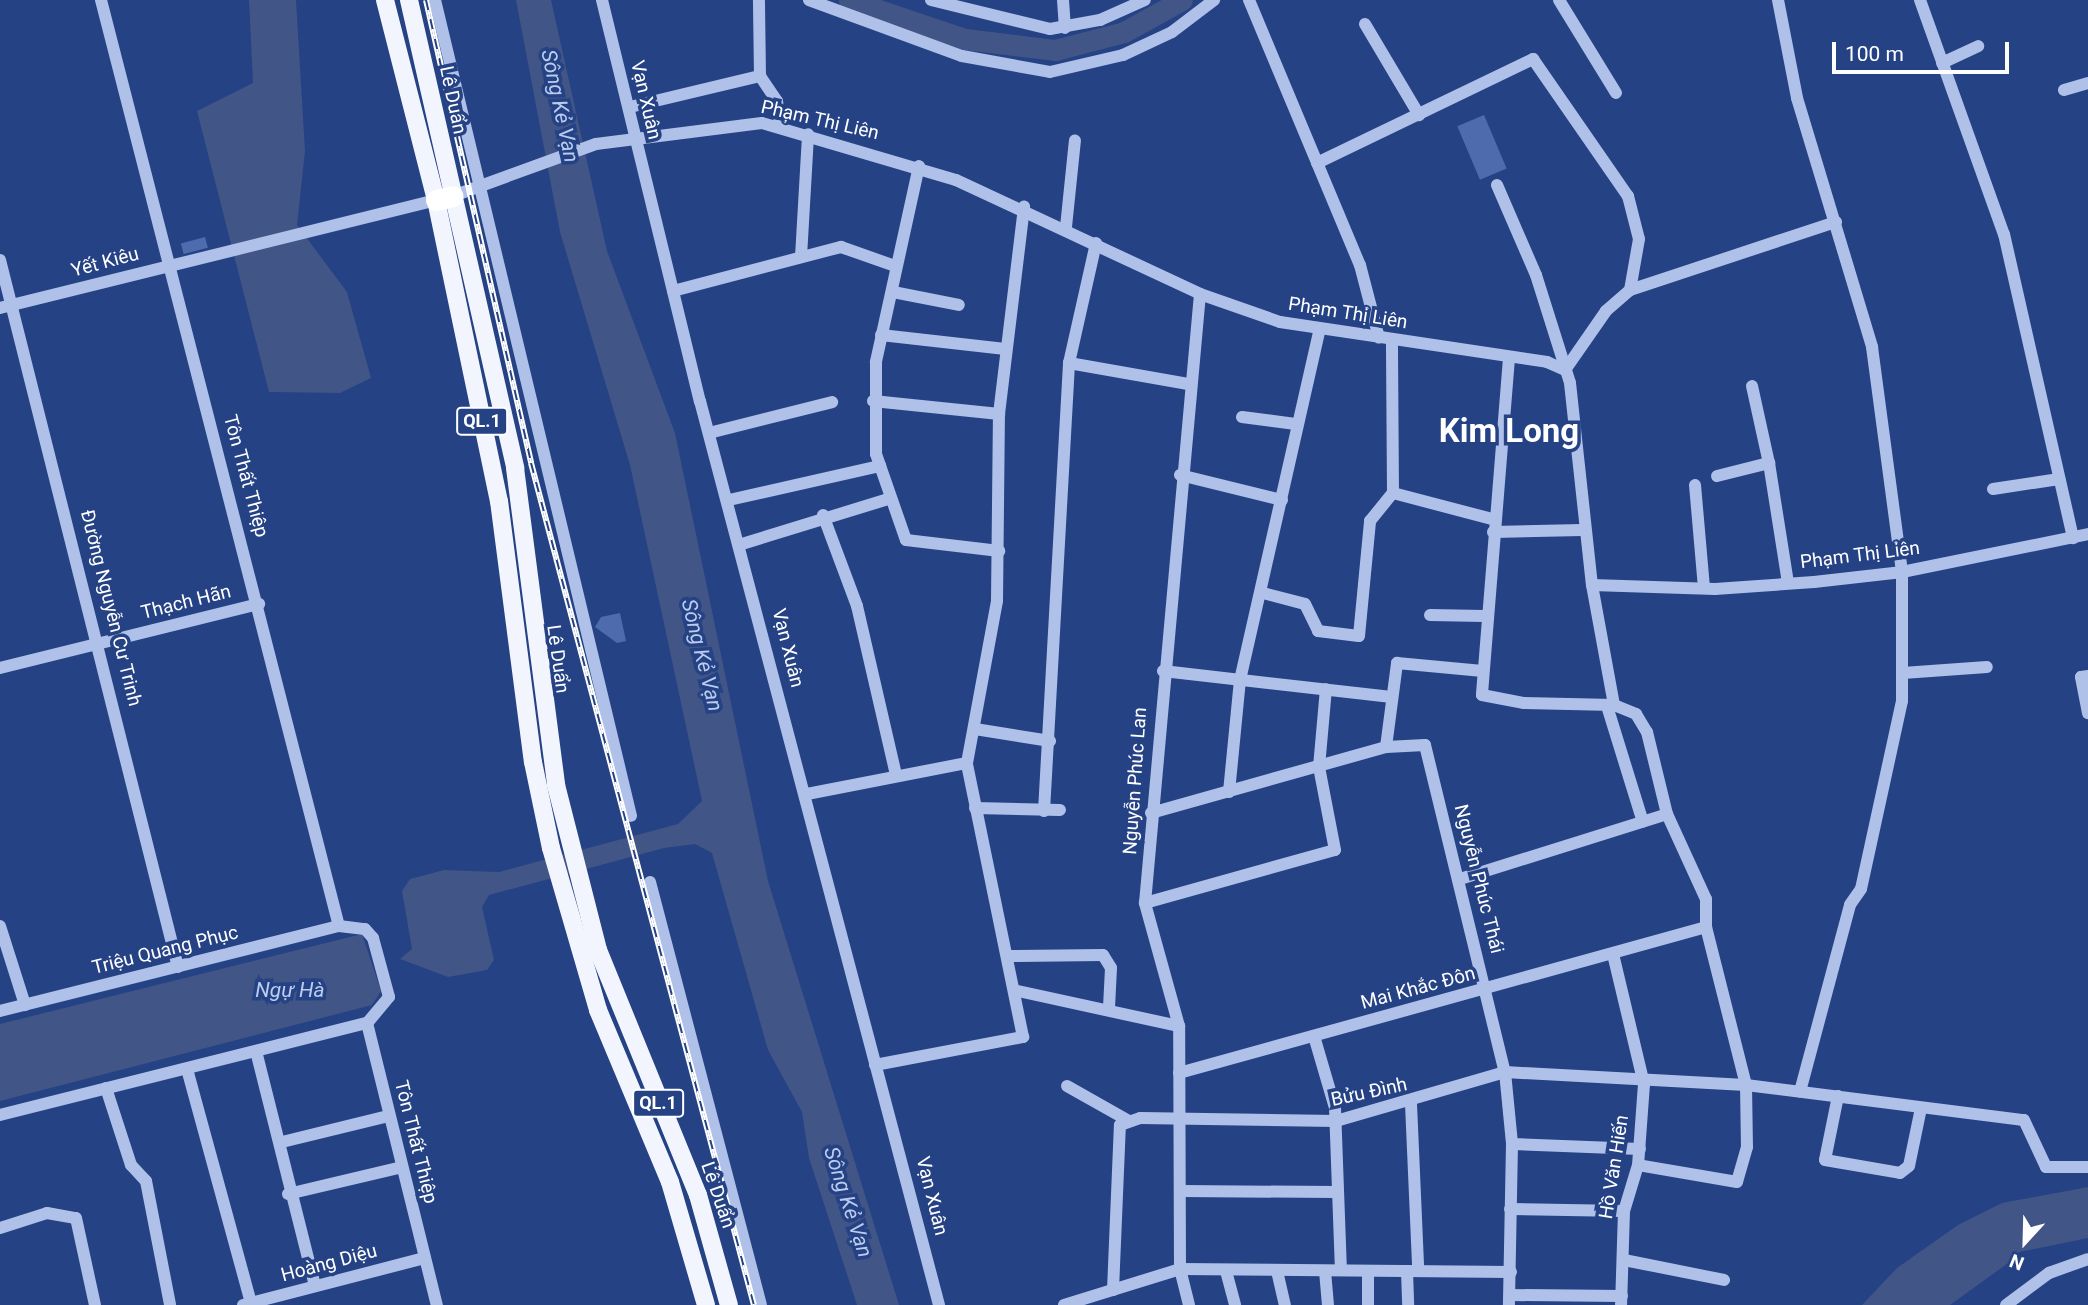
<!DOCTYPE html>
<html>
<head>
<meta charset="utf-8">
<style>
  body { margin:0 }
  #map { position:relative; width:2088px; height:1305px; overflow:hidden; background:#254285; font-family:Roboto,sans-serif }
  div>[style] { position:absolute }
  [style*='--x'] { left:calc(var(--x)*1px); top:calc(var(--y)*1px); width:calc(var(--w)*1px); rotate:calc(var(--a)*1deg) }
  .water>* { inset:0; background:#415586 }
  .river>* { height:21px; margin:-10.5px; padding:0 10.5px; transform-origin:10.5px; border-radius:10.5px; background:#415586 }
  .building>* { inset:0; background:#4e6bad; transform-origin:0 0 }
  .minor>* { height:12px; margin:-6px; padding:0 6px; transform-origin:6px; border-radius:6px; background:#afc1e8 }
  .major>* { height:18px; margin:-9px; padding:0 9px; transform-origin:9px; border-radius:9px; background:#f2f5fe }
  .highway>* { height:21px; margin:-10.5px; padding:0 10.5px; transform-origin:10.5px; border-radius:10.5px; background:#fff }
  .rail>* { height:6px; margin-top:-3px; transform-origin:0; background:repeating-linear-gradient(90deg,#254285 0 10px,#fff 0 20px); box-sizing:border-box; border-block:2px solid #fff }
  span { translate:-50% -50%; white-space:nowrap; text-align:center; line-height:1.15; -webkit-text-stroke:7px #254285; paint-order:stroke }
  .shield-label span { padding:2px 5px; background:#254285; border:2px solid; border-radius:5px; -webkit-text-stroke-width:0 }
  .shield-label { font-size:18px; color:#fff; font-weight:700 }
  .street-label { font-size:19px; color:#fff }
  .water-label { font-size:21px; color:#bbccef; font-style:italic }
  .town-label { font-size:33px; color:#fff; font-weight:700 }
  .north { position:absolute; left:1990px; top:1207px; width:70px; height:70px; -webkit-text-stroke:5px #254285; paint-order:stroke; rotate:202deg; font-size:19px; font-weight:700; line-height:28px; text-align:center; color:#fff }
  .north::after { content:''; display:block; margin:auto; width:24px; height:32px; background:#fff; clip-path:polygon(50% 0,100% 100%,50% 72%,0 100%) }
  .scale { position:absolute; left:1832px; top:42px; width:177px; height:32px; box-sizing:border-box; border:4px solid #fff; border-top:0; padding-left:9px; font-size:21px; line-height:24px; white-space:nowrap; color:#fff; -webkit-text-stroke:5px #254285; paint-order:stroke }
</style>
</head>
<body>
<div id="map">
  <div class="water">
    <i style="clip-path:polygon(249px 0,296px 0,305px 151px,297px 225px,347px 292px,371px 378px,340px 393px,269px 392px,197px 111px,253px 83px)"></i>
    <i style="clip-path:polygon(516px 0,551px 0,607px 251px,675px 433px,768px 881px,899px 1305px,857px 1305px,809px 1158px,802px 1112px,768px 1050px,712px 853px,695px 844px,664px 848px,489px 895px,482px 907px,494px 960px,487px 970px,448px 977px,400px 959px,412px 949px,402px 891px,410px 879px,444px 870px,499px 872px,678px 824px,702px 801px,630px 465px,560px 232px)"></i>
    <i style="clip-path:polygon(362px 934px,381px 991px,372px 1005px,0 1101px,0 1024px)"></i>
    <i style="clip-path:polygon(2088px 1187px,2088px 1238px,2000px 1256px,1960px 1275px,1925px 1305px,1862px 1305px,1897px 1268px,1958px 1225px,2002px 1203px)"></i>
  </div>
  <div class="river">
    <i style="--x:849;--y:0;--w:122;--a:18.6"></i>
    <i style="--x:965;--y:39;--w:91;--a:7"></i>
    <i style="--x:1055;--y:50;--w:71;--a:-14.6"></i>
    <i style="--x:1124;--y:32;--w:66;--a:-28.9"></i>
    <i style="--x:1931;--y:1305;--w:94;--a:-35.9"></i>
  </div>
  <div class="building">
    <i style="left:1484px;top:115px;width:58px;height:29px;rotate:67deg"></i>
    <i style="left:205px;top:237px;width:11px;height:25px;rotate:75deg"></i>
    <i style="clip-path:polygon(620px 613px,626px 641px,617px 643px,595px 627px,601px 617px)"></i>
  </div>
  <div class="minor">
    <i style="--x:101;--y:0;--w:956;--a:75.59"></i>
    <i style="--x:339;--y:926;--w:26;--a:7"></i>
    <i style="--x:365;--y:929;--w:12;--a:48"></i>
    <i style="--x:373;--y:938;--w:61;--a:74.8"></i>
    <i style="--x:389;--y:997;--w:34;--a:130"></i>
    <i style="--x:367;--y:1023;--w:291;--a:76.1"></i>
    <i style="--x:435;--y:0;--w:839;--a:76.49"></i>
    <i style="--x:602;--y:0;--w:413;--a:76.3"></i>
    <i style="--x:700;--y:401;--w:935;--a:75.19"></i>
    <i style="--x:809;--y:0;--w:163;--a:20.1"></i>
    <i style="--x:962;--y:56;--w:89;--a:10.3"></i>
    <i style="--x:1050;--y:72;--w:75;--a:-13.1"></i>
    <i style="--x:1123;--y:55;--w:54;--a:-25.1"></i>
    <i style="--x:1172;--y:32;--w:53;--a:-37.3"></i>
    <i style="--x:931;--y:0;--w:122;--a:13.7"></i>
    <i style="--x:1050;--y:29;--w:51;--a:-10.2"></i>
    <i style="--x:1100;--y:20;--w:49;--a:-24"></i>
    <i style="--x:1063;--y:0;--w:28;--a:86"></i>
    <i style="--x:1249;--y:0;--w:287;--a:67.3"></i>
    <i style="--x:1360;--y:265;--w:75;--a:75.4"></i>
    <i style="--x:1559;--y:0;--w:109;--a:58.5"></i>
    <i style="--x:1778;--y:0;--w:100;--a:79"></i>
    <i style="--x:1797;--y:98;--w:260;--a:73.2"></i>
    <i style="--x:1872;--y:347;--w:227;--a:82.4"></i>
    <i style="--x:1902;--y:572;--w:129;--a:90"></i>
    <i style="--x:1902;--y:701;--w:192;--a:102.3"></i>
    <i style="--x:1861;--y:889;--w:19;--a:125"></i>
    <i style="--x:1850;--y:905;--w:193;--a:105"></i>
    <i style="--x:1920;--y:0;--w:249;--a:70.3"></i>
    <i style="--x:2004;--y:234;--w:312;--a:77.2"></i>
    <i style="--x:1365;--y:24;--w:106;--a:59.3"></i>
    <i style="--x:1942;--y:63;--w:40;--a:-25"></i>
    <i style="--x:760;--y:76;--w:30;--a:56"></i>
    <i style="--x:777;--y:101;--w:27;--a:82"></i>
    <i style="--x:2064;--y:90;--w:25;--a:-16"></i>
    <i style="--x:630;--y:107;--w:134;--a:-13.4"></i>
    <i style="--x:760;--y:76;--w:76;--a:-90.8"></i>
    <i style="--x:1317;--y:163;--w:240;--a:-25.7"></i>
    <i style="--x:1533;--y:59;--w:167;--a:55.3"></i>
    <i style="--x:1628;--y:196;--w:44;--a:75.7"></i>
    <i style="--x:1639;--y:239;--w:52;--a:100"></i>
    <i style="--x:1630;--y:290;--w:32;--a:139"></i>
    <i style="--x:1606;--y:311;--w:72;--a:124.8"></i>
    <i style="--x:919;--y:166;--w:201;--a:102.4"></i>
    <i style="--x:876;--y:362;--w:92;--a:90"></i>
    <i style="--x:876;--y:454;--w:91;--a:70.8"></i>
    <i style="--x:906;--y:540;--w:94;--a:6.7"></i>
    <i style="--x:1497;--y:185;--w:98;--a:66.6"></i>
    <i style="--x:1536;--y:275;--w:113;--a:72.5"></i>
    <i style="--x:1570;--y:383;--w:203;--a:83.8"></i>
    <i style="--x:1592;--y:585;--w:123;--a:1.9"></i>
    <i style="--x:1715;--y:589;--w:99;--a:-4"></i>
    <i style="--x:1814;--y:582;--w:89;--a:-6.5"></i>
    <i style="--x:1902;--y:572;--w:190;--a:-11.5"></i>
    <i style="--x:453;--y:196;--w:152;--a:-20"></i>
    <i style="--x:596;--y:144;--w:167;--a:-7.2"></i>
    <i style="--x:762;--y:123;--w:202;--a:16.4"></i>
    <i style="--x:956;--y:180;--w:269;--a:25"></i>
    <i style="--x:1200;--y:294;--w:85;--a:19.3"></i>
    <i style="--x:1280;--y:322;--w:270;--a:8.5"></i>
    <i style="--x:1547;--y:362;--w:20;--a:24"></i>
    <i style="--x:1066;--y:227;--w:87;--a:-84.1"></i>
    <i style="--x:801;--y:257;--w:123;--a:-86.7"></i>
    <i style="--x:0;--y:260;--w:729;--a:75.87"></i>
    <i style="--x:1630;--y:290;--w:217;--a:-18.3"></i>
    <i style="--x:673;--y:291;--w:174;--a:-14.7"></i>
    <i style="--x:841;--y:247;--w:57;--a:19.4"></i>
    <i style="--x:893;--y:292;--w:67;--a:11.1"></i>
    <i style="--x:0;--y:308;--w:449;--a:-13.9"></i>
    <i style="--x:881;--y:335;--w:125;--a:6.4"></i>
    <i style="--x:1509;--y:358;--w:338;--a:94.6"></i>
    <i style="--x:1482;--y:695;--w:43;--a:10.8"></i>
    <i style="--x:1524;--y:703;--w:90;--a:1.3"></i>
    <i style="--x:1614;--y:705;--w:24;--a:22"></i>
    <i style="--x:1636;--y:714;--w:21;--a:59"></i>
    <i style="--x:1647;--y:732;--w:84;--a:76.3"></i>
    <i style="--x:1667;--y:814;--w:94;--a:65.4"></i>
    <i style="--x:1706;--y:899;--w:28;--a:90"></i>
    <i style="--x:1706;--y:927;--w:163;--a:75.8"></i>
    <i style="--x:1746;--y:1085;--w:62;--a:89.1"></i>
    <i style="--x:1747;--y:1147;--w:36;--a:106"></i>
    <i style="--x:1737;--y:1182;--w:100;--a:-170.3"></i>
    <i style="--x:1069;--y:363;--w:121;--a:10"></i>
    <i style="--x:1752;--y:386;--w:79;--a:77.6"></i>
    <i style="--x:873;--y:401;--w:127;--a:5.9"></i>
    <i style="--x:1242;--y:417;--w:54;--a:7.4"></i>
    <i style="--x:709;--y:433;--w:127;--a:-14.1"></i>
    <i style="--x:1180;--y:475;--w:105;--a:13.8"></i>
    <i style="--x:1717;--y:476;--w:54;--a:-14"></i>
    <i style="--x:1769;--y:463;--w:121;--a:81"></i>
    <i style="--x:1695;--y:485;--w:103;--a:85"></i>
    <i style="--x:1993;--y:489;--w:67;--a:-8.6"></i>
    <i style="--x:1393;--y:493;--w:102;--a:14.7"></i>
    <i style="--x:729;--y:500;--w:155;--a:-12.7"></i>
    <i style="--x:823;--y:515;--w:97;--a:69.5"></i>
    <i style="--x:857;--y:606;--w:173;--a:77"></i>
    <i style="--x:1493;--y:532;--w:89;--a:-1.3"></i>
    <i style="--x:742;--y:544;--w:153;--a:-17.1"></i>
    <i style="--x:1592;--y:585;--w:122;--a:79.6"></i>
    <i style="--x:1263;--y:593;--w:43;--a:14.7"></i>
    <i style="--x:1305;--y:604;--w:30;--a:64"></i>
    <i style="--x:1318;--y:631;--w:41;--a:7"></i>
    <i style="--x:1359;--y:636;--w:116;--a:-84.5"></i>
    <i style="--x:1370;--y:521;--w:36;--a:-51"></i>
    <i style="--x:1393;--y:493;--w:154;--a:-90.4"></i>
    <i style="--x:1430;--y:615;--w:54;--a:1.1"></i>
    <i style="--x:0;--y:668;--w:267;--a:-13.9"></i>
    <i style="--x:1163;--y:671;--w:230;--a:6.5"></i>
    <i style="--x:1903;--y:673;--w:84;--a:-4.1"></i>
    <i style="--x:2088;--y:676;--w:7;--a:172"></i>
    <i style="--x:2081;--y:677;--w:37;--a:79"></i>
    <i style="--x:1607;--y:706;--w:121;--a:72.8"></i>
    <i style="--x:975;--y:729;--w:76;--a:9.1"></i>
    <i style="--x:1386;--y:747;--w:85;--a:-82.5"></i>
    <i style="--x:1397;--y:663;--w:86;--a:5.3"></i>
    <i style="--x:1229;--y:792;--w:113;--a:-84.4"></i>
    <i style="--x:1240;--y:680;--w:358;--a:-77.2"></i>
    <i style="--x:807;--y:794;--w:163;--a:-11"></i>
    <i style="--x:975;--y:808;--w:85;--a:1.3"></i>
    <i style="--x:1044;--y:811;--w:449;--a:-86.8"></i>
    <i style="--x:1069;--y:363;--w:123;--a:-77.3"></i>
    <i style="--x:1151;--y:813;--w:244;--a:-15.7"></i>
    <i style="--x:1386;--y:747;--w:39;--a:-3"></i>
    <i style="--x:1425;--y:745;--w:337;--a:76.3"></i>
    <i style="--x:1505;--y:1072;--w:72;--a:84.4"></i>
    <i style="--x:1512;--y:1144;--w:161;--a:91.1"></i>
    <i style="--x:1460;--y:879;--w:217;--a:-17.4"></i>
    <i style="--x:650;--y:882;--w:437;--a:75.3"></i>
    <i style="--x:1145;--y:903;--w:197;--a:-15.6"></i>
    <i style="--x:1335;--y:850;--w:85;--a:-100.9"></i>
    <i style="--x:1319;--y:767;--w:78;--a:-84.9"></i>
    <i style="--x:0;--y:926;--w:83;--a:72.4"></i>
    <i style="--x:1613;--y:954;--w:134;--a:76.6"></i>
    <i style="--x:1644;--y:1084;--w:81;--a:94.2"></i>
    <i style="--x:1638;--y:1165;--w:48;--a:106.9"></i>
    <i style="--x:1624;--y:1211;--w:94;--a:91.8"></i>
    <i style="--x:1010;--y:956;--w:93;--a:-0.6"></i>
    <i style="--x:1103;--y:955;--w:15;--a:58"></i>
    <i style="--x:1111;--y:968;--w:40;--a:92.9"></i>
    <i style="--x:1018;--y:991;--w:165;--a:12.3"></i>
    <i style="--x:0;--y:1011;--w:349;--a:-14.1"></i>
    <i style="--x:1314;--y:1036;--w:75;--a:73.7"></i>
    <i style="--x:1335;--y:1108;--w:160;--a:87.9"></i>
    <i style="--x:256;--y:1051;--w:242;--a:75.9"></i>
    <i style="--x:875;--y:1065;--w:151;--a:-10.7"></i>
    <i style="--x:1023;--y:1037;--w:280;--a:-101.6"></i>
    <i style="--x:967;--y:763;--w:165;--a:-79.5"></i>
    <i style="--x:997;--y:601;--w:187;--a:-89.4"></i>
    <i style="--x:999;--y:414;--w:209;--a:-83.1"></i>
    <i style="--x:187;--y:1069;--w:243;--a:74.7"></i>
    <i style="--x:1179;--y:1073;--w:547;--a:-15.48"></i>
    <i style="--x:1067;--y:1086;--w:71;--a:29.4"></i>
    <i style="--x:106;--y:1088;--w:81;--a:72"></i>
    <i style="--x:131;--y:1165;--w:22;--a:47"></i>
    <i style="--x:146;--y:1181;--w:126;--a:79"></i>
    <i style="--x:1838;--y:1096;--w:65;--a:101.5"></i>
    <i style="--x:1825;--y:1160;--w:76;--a:9.8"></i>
    <i style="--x:1900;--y:1173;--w:11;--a:-38"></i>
    <i style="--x:1909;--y:1166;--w:59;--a:-78.3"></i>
    <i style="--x:1411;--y:1104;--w:163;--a:87.5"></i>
    <i style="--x:0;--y:1115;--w:378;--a:-14.1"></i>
    <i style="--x:282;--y:1142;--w:110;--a:-13.7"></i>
    <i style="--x:1512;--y:1144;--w:128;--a:2.2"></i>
    <i style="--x:1181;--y:1191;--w:156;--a:0.4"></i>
    <i style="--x:288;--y:1194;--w:117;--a:-13.3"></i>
    <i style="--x:1510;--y:1209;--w:114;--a:1"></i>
    <i style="--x:0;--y:1228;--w:49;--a:-17.7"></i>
    <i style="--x:47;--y:1213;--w:29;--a:10"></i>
    <i style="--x:76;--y:1218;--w:89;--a:77.7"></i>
    <i style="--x:1624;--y:1260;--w:102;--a:11.3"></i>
    <i style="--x:1226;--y:1271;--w:35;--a:75"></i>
    <i style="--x:1277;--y:1271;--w:35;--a:77"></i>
    <i style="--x:1325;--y:1271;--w:34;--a:85"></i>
    <i style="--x:1407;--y:1271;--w:34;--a:88"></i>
    <i style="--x:1368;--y:1273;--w:32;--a:90"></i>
    <i style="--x:1113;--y:1290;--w:165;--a:-87.6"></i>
    <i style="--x:1120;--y:1125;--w:21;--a:-19"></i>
    <i style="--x:1140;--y:1118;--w:196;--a:0.9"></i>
    <i style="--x:1336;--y:1121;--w:176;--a:-16.2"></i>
    <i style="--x:1505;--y:1072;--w:241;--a:3.1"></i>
    <i style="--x:1746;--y:1085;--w:280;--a:7.2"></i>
    <i style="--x:2024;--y:1120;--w:52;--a:64.9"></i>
    <i style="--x:2046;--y:1167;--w:42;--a:0"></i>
    <i style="--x:1510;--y:1295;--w:112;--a:0.5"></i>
    <i style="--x:243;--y:1305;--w:188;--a:-14.5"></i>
    <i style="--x:1064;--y:1305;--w:121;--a:-17.2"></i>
    <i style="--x:1180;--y:1269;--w:331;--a:0.5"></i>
    <i style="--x:1189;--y:1305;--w:37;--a:-104"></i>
    <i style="--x:1180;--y:1269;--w:243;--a:-90.2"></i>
    <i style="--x:1179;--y:1026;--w:128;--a:-105.5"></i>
    <i style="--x:1145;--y:903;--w:611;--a:-84.84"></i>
    <i style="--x:2006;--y:1305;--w:54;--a:-36.7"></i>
    <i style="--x:2049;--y:1273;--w:41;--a:-19.7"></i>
  </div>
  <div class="major">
    <i style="--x:385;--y:0;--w:206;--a:75.7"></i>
    <i style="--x:436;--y:200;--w:308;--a:78.2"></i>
    <i style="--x:499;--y:501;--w:263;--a:82.6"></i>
    <i style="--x:533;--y:762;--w:88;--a:78.2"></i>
    <i style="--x:551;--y:848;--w:169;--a:73.8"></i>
    <i style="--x:598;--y:1010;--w:186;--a:67.3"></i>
    <i style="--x:670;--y:1182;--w:128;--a:73.7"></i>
    <i style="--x:409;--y:0;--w:480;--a:77.2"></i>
    <i style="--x:515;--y:468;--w:320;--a:82.6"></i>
    <i style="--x:556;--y:785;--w:170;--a:75.7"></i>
    <i style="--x:598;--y:950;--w:265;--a:67.8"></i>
    <i style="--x:698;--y:1195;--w:114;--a:74.3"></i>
  </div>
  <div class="highway">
    <i style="--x:436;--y:200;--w:17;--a:-13"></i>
  </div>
  <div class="rail">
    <i style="--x:426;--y:0;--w:475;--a:77.2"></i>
    <i style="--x:531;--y:463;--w:871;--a:75.17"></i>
  </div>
  <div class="shield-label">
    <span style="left:482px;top:421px">QL.1</span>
    <span style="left:658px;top:1103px">QL.1</span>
  </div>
  <div class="street-label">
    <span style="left:453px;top:100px;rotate:78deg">Lê Duẩn</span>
    <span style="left:646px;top:100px;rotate:77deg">Vạn Xuân</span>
    <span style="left:820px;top:120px;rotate:13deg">Phạm Thị Liên</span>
    <span style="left:105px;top:262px;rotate:-15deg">Yết Kiêu</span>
    <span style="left:1348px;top:313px;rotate:9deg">Phạm Thị Liên</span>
    <span style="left:246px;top:476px;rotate:75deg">Tôn Thất Thiệp</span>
    <span style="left:1860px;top:555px;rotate:-7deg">Phạm Thị Liên</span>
    <span style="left:186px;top:602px;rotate:-14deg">Thạch Hãn</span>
    <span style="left:111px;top:608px;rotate:76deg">Đường Nguyễn Cư Trinh</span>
    <span style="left:788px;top:648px;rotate:76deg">Vạn Xuân</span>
    <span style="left:558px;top:659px;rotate:82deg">Lê Duẩn</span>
    <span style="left:1135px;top:781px;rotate:-86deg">Nguyễn Phúc Lan</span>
    <span style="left:1479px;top:879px;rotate:76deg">Nguyễn Phúc Thái</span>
    <span style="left:165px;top:950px;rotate:-14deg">Triệu Quang Phục</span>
    <span style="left:1418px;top:988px;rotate:-15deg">Mai Khắc Đôn</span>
    <span style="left:1369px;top:1092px;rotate:-12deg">Bửu Đình</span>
    <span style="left:416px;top:1142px;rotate:76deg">Tôn Thất Thiệp</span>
    <span style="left:1614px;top:1167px;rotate:-81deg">Hồ Văn Hiến</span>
    <span style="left:718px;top:1195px;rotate:71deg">Lê Duẩn</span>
    <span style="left:932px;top:1196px;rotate:76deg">Vạn Xuân</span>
    <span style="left:329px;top:1263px;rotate:-15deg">Hoàng Diệu</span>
  </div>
  <div class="water-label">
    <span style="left:560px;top:106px;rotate:78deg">Sông Kẻ Vạn</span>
    <span style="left:702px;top:655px;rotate:76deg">Sông Kẻ Vạn</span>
    <span style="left:290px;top:990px">Ngự Hà</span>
    <span style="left:848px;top:1202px;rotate:72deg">Sông Kẻ Vạn</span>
  </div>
  <div class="town-label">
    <span style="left:1509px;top:431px">Kim Long</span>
  </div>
  <div class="north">N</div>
  <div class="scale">100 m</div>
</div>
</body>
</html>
